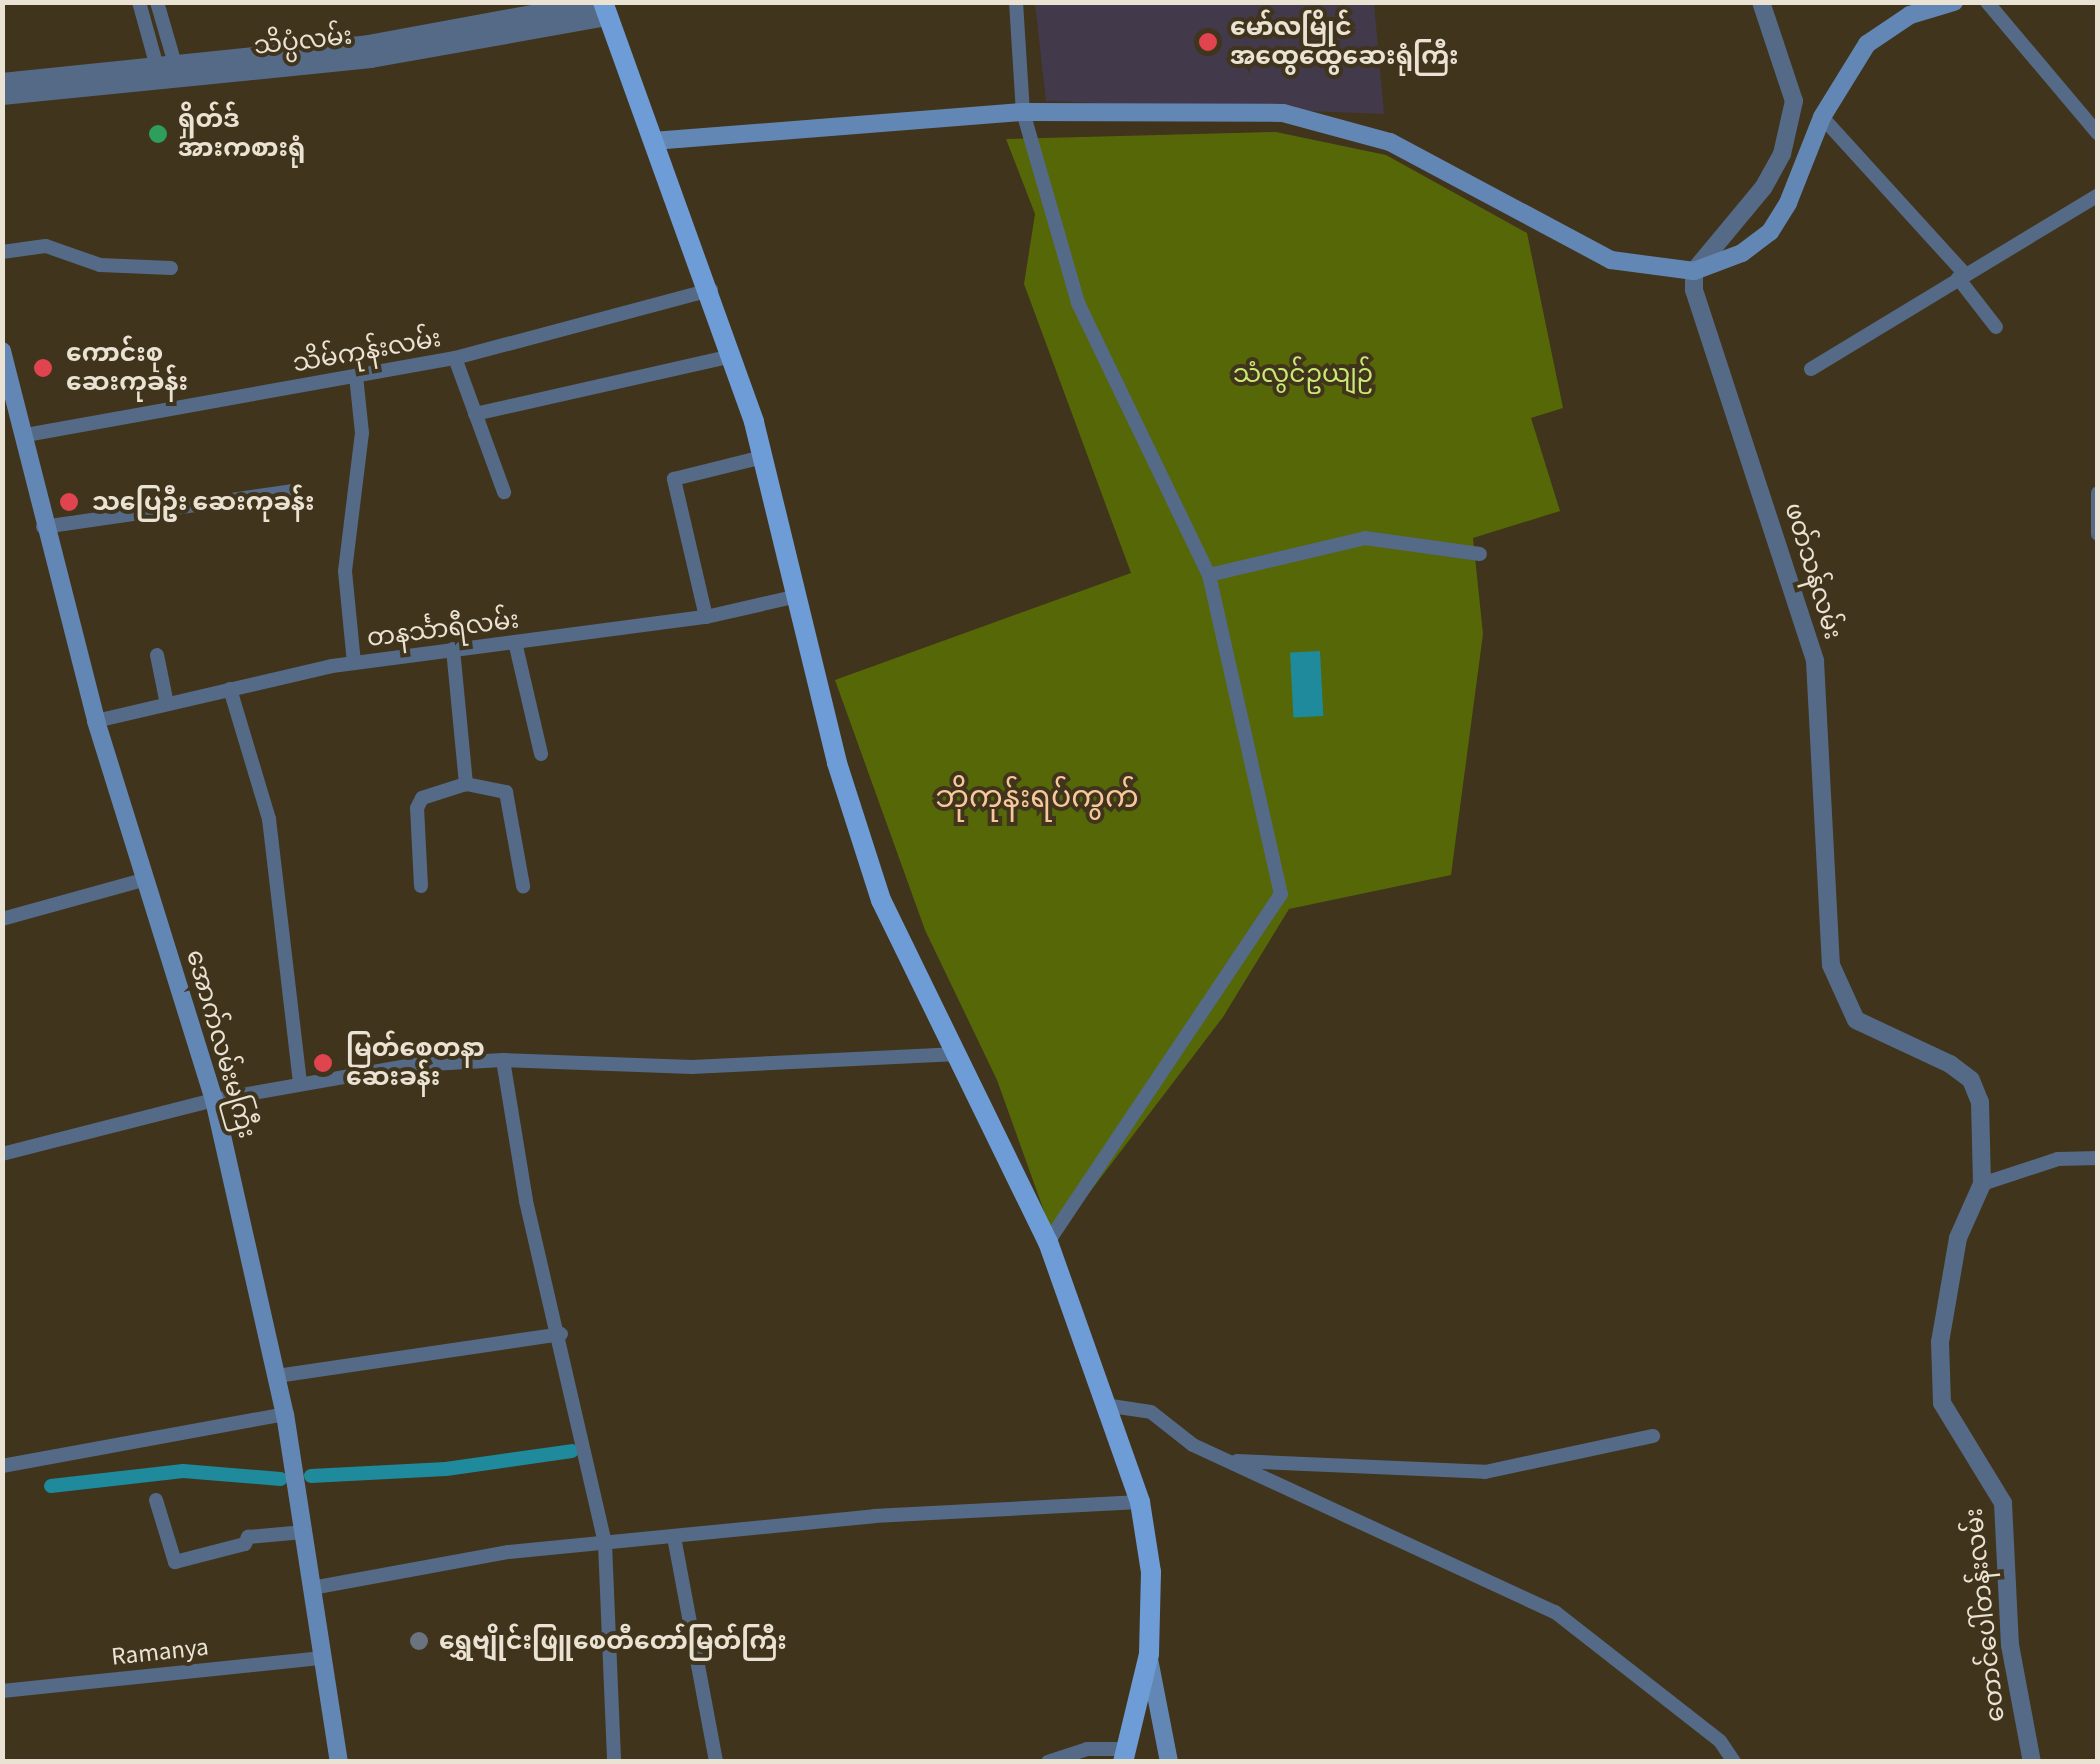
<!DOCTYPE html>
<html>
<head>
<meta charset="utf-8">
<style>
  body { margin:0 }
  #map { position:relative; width:2100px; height:1764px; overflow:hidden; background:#40341c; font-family:"Source Sans 3","Noto Sans Myanmar",sans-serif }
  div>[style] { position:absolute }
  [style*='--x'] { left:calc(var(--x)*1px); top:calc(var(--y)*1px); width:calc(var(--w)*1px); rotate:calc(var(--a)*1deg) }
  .medical>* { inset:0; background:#42394a }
  .green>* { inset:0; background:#556706 }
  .water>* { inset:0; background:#1e8a9b; transform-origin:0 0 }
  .canal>* { height:14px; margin:-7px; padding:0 7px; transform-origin:7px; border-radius:7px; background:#1e8a9b }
  .minor>* { height:14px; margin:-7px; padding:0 7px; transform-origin:7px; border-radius:7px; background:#546a87 }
  .tertiary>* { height:18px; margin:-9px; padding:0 9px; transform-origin:9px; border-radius:9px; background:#546a87 }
  .secondary>* { height:18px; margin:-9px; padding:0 9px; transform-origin:9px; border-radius:9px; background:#6387b4 }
  .primary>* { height:20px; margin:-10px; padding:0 10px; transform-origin:10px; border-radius:10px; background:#6e9cd6 }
  .dots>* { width:28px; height:28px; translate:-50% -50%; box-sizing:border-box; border:5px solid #40341c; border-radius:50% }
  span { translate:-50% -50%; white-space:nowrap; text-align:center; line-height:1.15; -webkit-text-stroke:8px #40341c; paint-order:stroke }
  .poi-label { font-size:25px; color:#eae3d4; font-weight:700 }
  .left { translate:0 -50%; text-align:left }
  .street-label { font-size:25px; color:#eae3d4 }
  .park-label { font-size:25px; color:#cae974 }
  .quarter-label { font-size:30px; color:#f8c79b }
  .frame { position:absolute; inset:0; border:5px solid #eae3d4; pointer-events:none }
</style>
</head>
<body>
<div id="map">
  <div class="medical">
    <i style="clip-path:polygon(1035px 3px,1374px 3px,1384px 114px,1046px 101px)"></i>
  </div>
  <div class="green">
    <i style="clip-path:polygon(1276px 132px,1386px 155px,1527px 233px,1563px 408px,1531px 418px,1560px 511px,1473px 538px,1483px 634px,1451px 875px,1289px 909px,1223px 1017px,1054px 1239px,997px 1080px,925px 930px,835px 680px,1131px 573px,1024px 284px,1035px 214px,1006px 139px)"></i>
  </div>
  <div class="water">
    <i style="left:1320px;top:651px;width:65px;height:30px;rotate:87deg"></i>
  </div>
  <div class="canal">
    <i style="--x:311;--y:1476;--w:135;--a:-3"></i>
    <i style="--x:446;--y:1469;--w:127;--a:-8.1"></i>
    <i style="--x:51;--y:1486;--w:133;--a:-6.5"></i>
    <i style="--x:183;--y:1471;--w:98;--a:4.7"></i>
  </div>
  <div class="minor">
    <i style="--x:139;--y:2;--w:75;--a:74.5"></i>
    <i style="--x:157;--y:2;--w:72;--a:73.8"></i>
    <i style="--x:1016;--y:2;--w:110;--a:86.4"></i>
    <i style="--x:1023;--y:112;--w:199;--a:73.9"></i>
    <i style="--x:1078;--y:303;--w:302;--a:64.3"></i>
    <i style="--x:1209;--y:575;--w:327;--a:77.3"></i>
    <i style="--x:1281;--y:894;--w:419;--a:123.8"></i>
    <i style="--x:1987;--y:2;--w:172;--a:49.9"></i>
    <i style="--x:1822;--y:117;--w:212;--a:47.7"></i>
    <i style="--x:2;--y:252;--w:44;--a:-7.8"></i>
    <i style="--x:46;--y:246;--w:57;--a:19.4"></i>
    <i style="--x:100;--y:265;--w:71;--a:2.4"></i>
    <i style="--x:1958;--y:278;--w:62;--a:52.2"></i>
    <i style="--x:455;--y:358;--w:143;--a:69.9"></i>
    <i style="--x:1811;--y:369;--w:336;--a:-31.2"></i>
    <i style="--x:475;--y:414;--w:263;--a:-12.7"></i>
    <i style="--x:26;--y:435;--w:436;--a:-10.2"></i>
    <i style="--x:455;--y:358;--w:265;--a:-14.9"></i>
    <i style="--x:2098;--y:493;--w:41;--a:90"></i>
    <i style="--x:43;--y:527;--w:253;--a:-8.2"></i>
    <i style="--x:1209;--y:575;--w:160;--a:-13.3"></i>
    <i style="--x:1365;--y:538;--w:116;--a:7.9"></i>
    <i style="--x:706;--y:617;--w:142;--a:-103.1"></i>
    <i style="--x:674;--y:479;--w:92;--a:-13.9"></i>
    <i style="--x:515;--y:642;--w:115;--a:76.9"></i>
    <i style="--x:453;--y:649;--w:136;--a:84.5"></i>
    <i style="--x:157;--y:655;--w:50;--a:78.5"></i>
    <i style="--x:354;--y:663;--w:92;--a:-95.6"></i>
    <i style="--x:345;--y:571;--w:139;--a:-83"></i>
    <i style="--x:362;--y:433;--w:57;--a:-96"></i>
    <i style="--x:230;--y:689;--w:136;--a:73.3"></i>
    <i style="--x:269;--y:819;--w:266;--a:83.3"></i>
    <i style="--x:96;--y:721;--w:242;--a:-13.1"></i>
    <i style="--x:332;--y:666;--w:377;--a:-7.5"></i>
    <i style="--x:706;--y:617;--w:94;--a:-12.9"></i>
    <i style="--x:421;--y:886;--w:78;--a:-92.9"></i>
    <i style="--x:417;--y:808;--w:11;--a:-63"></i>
    <i style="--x:422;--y:798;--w:46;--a:-17.7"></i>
    <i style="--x:466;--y:784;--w:41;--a:11.3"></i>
    <i style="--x:506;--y:792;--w:96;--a:79.7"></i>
    <i style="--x:2;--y:919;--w:149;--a:-15.5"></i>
    <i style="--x:503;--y:1060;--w:143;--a:80.7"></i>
    <i style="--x:526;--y:1201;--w:352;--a:77"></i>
    <i style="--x:605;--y:1544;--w:218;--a:87.6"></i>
    <i style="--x:2;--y:1154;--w:219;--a:-14.3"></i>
    <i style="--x:214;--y:1100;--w:202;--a:-10"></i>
    <i style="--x:413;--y:1065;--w:90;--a:-3.2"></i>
    <i style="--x:503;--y:1060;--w:189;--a:2.1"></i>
    <i style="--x:692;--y:1067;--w:266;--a:-2.8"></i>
    <i style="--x:1982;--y:1184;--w:80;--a:-18.2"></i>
    <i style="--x:2058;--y:1159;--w:40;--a:-1.4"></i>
    <i style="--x:277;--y:1376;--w:287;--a:-8.4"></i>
    <i style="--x:1111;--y:1406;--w:40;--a:8.5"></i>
    <i style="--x:1151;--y:1412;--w:53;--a:38.2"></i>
    <i style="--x:1193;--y:1445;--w:399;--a:24.8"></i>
    <i style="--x:1555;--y:1612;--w:209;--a:38"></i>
    <i style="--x:1720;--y:1741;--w:25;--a:56"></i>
    <i style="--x:1237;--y:1461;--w:248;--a:2.5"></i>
    <i style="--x:1485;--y:1472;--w:172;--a:-12.1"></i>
    <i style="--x:2;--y:1466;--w:288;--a:-10.4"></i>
    <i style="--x:156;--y:1500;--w:65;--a:73"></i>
    <i style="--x:175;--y:1562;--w:72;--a:-14.4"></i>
    <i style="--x:245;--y:1544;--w:8;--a:-67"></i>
    <i style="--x:248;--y:1537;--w:56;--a:-5.1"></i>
    <i style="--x:674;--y:1537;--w:229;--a:79.4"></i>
    <i style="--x:312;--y:1588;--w:200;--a:-10.4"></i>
    <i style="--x:509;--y:1552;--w:367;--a:-5.6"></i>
    <i style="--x:874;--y:1516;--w:266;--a:-3"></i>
    <i style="--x:2;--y:1691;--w:322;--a:-5.9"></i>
    <i style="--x:1048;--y:1762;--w:41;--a:-18.4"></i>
    <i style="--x:1087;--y:1749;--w:37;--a:0"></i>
  </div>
  <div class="tertiary">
    <i style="--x:1761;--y:2;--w:104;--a:71.6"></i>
    <i style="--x:1794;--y:101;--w:54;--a:102.8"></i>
    <i style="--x:1782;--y:154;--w:39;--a:119"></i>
    <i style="--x:1763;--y:188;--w:108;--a:129.7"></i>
    <i style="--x:1694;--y:271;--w:19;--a:90"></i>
    <i style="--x:1694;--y:290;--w:390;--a:71.9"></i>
    <i style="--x:1815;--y:661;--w:304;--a:87"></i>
    <i style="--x:1831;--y:965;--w:60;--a:65.6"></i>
    <i style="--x:1856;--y:1020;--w:104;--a:25.1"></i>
    <i style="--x:1950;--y:1064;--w:26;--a:37"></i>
    <i style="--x:1971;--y:1080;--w:24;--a:68"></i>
    <i style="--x:1980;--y:1102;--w:82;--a:88.6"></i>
    <i style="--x:1982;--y:1184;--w:59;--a:114"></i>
    <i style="--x:1958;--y:1238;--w:106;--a:99.8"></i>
    <i style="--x:1940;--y:1342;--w:61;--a:88.1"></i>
    <i style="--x:1942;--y:1403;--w:117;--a:58.6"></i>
    <i style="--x:2003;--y:1503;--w:142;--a:87.2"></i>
    <i style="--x:2010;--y:1645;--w:119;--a:79.4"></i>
    <i style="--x:2;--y:82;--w:368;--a:-5.9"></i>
    <i style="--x:368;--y:44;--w:232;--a:-10.4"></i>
    <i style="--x:2;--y:96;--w:371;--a:-5.7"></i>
    <i style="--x:371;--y:59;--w:240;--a:-10.1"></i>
  </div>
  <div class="secondary">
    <i style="--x:653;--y:141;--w:371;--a:-4.5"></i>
    <i style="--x:1023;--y:112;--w:260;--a:0.2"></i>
    <i style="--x:1283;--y:113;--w:111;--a:15.2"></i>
    <i style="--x:1390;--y:142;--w:251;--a:28.1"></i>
    <i style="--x:1611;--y:260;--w:84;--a:7.5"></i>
    <i style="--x:1694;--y:271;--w:51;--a:-20.6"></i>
    <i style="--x:1742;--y:253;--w:35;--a:-37"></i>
    <i style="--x:1770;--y:232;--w:34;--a:-58"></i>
    <i style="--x:1788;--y:203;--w:92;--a:-68.4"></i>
    <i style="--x:1822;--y:117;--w:86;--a:-58.3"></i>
    <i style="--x:1867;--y:44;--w:52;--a:-34"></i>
    <i style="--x:1910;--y:15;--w:46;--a:-16.5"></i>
    <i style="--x:2;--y:351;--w:382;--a:75.7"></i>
    <i style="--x:96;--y:721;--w:397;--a:72.7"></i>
    <i style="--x:214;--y:1100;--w:322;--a:77.3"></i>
    <i style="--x:285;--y:1414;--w:352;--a:81.2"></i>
    <i style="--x:1149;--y:1659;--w:105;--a:79"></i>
  </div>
  <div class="primary">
    <i style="--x:603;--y:2;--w:446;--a:70.2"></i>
    <i style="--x:754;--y:422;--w:351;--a:76.3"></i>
    <i style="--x:837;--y:763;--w:144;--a:72.2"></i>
    <i style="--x:881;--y:900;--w:381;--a:64"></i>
    <i style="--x:1048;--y:1242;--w:276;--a:70.5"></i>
    <i style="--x:1140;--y:1502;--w:71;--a:81.1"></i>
    <i style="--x:1151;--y:1572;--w:82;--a:91.4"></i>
    <i style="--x:1149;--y:1654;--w:111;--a:103.5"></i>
  </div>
  <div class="dots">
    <i style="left:1208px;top:42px;background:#e0444e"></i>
    <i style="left:158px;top:134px;background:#2e9e5b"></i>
    <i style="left:43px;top:368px;background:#e0444e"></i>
    <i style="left:69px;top:502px;background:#e0444e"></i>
    <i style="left:323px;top:1063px;background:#e0444e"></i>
    <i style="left:419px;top:1641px;background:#6b7280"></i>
  </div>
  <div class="poi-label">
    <span class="left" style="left:1230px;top:42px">မော်လမြိုင်<br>အထွေထွေဆေးရုံကြီး</span>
    <span class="left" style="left:178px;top:134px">ရှိတ်ဒ်<br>အားကစားရုံ</span>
    <span class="left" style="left:66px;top:368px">ကောင်းစု<br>ဆေးကုခန်း</span>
    <span class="left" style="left:92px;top:502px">သပြေဦး ဆေးကုခန်း</span>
    <span class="left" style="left:346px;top:1063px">မြတ်စေတနာ<br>ဆေးခန်း</span>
    <span class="left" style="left:439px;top:1641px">ရွှေဗျိုင်းဖြူစေတီတော်မြတ်ကြီး</span>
  </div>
  <div class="street-label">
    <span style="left:303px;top:41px;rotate:-6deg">သိပ္ပံလမ်း</span>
    <span style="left:367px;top:351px;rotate:-10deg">သိမ်ကုန်းလမ်း</span>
    <span style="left:1813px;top:571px;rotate:73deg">ဖတ်သန်လမ်း</span>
    <span style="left:443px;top:629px;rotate:-7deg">တနင်္သာရီလမ်း</span>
    <span style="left:221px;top:1044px;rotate:74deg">အောက်လမ်းမကြီး</span>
    <span style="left:1985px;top:1615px;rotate:-96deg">တောင်ပေါ်တန်းလမ်း</span>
    <span style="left:160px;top:1652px;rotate:-6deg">Ramanya</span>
  </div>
  <div class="park-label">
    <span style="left:1303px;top:374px">သံလွင်ဥယျဉ်</span>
  </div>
  <div class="quarter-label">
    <span style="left:1037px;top:798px">ဘိုကုန်းရပ်ကွက်</span>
  </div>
  <div class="frame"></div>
</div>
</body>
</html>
